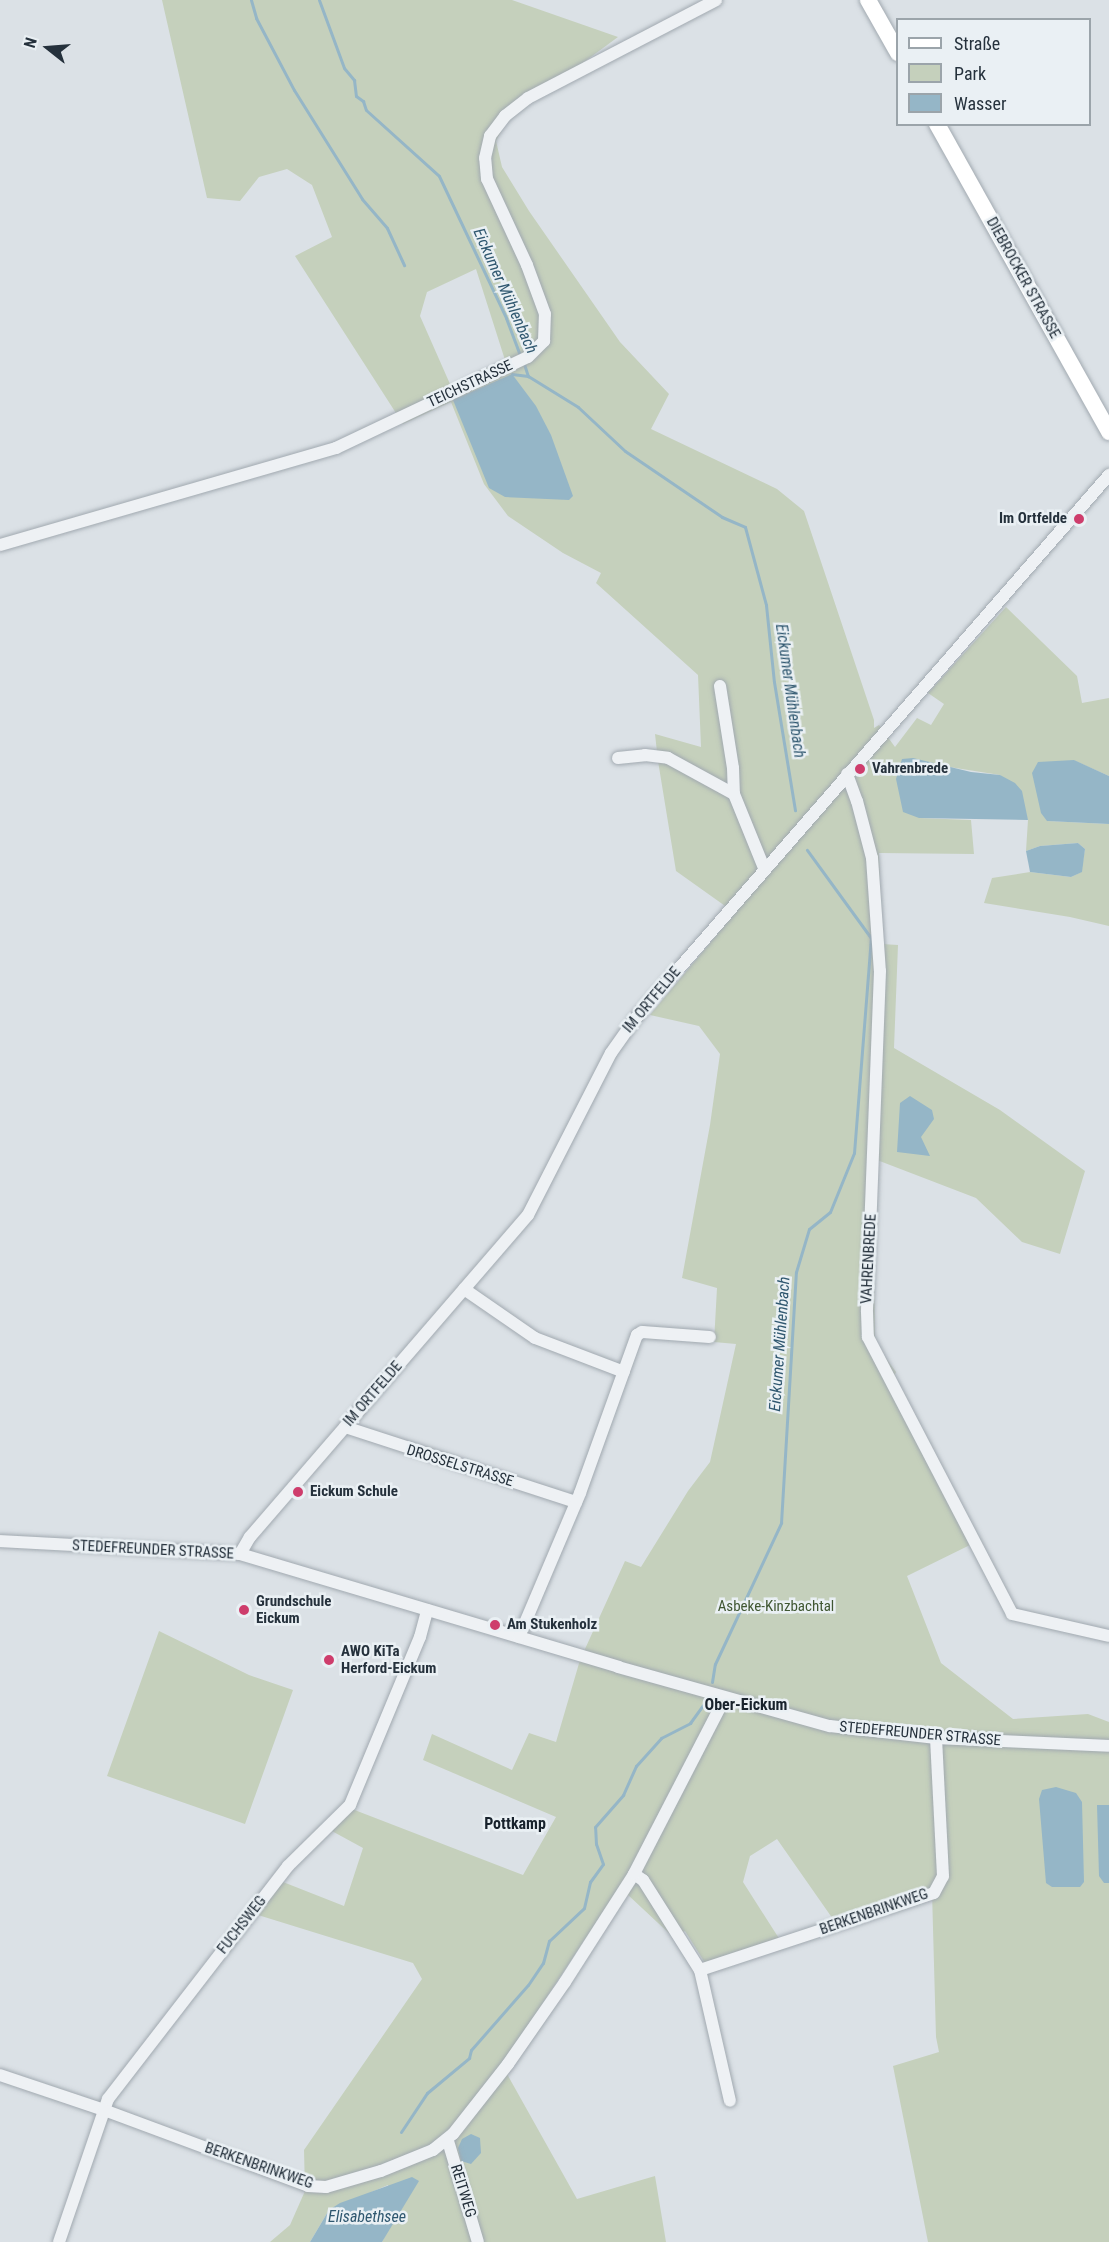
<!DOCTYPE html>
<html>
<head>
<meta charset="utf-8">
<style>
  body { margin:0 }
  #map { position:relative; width:1109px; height:2242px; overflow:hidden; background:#dbe1e6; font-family:"Roboto Condensed",sans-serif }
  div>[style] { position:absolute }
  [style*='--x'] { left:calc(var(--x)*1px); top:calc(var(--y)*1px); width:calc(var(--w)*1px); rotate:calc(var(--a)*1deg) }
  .green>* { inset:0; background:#c5d0bc }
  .water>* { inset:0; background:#95b6c7 }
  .stream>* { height:3px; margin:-1.5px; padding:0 1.5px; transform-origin:1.5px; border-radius:1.5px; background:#95b6c7 }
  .roads { filter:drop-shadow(0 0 2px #a1a9b0) drop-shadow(0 0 2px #a1a9b0) }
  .street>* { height:12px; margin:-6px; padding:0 6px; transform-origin:6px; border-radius:6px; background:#eef1f4 }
  .secondary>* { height:16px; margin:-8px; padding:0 8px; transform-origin:8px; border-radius:8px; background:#fff }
  .dots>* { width:16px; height:16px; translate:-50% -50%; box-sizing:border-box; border:3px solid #eaf0f4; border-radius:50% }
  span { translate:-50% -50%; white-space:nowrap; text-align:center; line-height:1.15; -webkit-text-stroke:5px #eaf0f4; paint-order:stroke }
  .street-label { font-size:15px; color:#25313c }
  .poi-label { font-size:15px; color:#25313c; font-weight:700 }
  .right { translate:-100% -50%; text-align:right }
  .left { translate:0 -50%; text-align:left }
  .park-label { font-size:15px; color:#405732 }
  .water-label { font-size:16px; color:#2f576f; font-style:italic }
  .neighbourhood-label { font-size:16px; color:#18222c; font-weight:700 }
  .legend { position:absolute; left:896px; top:18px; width:195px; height:108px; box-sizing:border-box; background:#eaf0f4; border:2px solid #9ba4aa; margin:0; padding:8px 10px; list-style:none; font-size:18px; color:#25313c }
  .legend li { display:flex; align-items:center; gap:12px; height:30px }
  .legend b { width:30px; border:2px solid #9ba4aa }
  .north { position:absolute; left:18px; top:18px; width:60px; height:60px; -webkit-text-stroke:4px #eaf0f4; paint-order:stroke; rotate:287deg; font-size:16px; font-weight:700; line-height:24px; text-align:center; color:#25313c }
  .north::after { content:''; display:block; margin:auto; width:21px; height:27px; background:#25313c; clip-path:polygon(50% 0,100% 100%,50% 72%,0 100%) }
</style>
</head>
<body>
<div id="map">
  <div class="green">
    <i style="clip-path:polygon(evenodd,162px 0,512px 0,618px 37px,509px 117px,496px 141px,502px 167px,529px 211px,620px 342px,669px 394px,651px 429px,777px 489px,804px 511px,874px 720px,874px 728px,879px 725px,895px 747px,917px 718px,931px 725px,944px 704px,928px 693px,1006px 607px,1077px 676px,1082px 703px,1109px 698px,1109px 776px,1073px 760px,1047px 821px,1109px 824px,1109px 926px,1070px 917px,984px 903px,992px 878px,1030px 872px,1071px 877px,1081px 872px,1085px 849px,1078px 843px,1040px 846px,1026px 851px,1028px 820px,1000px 775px,943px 766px,919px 818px,971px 820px,974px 854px,879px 853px,882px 944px,898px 945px,894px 1048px,1000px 1110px,1085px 1171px,1060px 1254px,1022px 1242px,976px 1198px,877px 1160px,874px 1238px,875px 1337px,880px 1350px,896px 1372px,892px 1381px,972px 1544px,907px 1576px,941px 1663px,1013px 1719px,1088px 1714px,1109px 1722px,1109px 2242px,928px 2242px,893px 2066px,939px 2052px,936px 2037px,932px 1892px,835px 1922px,777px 1839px,750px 1856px,743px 1882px,780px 1940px,705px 1963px,685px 1931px,673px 1937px,627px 1894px,618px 1889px,502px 2065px,577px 2199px,655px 2176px,666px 2242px,382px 2242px,389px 2227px,388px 2185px,329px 2210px,310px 2242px,270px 2242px,290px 2225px,305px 2191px,304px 2150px,422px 1979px,413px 1963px,258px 1915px,283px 1882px,344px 1906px,363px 1848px,330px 1830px,352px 1809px,523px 1875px,556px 1817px,423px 1760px,432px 1734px,512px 1770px,529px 1733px,556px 1742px,580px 1660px,625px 1561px,641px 1567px,688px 1491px,710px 1462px,736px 1344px,714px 1342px,717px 1288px,682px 1278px,710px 1125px,720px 1054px,699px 1026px,650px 1015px,735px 913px,676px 871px,658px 761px,655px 734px,701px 747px,698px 675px,596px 583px,601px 573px,563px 553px,508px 516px,484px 484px,451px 402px,403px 424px,295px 256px,332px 237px,312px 185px,287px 169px,259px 177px,240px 201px,207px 198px,162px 0,476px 269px,505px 360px,450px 384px,420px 316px,427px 292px,476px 269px)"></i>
    <i style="clip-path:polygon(159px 1631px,249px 1675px,293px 1690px,245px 1824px,107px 1776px)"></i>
  </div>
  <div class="water">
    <i style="clip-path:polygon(512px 374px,536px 406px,551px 435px,573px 496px,569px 500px,505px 497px,489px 488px,453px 400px)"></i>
    <i style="clip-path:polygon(913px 758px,971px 772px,1000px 775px,1015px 783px,1022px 791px,1028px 820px,919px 818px,903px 812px,896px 779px,902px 759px)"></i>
    <i style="clip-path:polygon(1074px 760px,1109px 776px,1109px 824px,1047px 821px,1041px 813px,1032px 773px,1038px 762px)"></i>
    <i style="clip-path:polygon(1078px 843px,1085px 849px,1082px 872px,1071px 877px,1030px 872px,1026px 851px,1040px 846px)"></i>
    <i style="clip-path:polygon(910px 1096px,932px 1110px,934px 1119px,921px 1137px,930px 1156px,897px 1152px,900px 1103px)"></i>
    <i style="clip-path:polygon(1056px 1787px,1076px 1793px,1082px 1802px,1084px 1882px,1080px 1887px,1052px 1887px,1046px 1883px,1039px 1799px,1042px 1790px)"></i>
    <i style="clip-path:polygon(1097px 1805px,1109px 1805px,1109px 1883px,1104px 1883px,1099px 1876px)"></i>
    <i style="clip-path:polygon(471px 2134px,480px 2138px,481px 2153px,471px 2164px,461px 2161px,458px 2148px,462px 2139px)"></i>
    <i style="clip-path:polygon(412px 2177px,419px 2181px,382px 2242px,310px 2242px,329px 2210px,340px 2203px)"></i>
  </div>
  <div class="stream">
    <i style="--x:251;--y:0;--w:19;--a:74"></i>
    <i style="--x:256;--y:18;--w:81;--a:62.2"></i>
    <i style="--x:294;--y:90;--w:128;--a:58"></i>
    <i style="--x:362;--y:199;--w:38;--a:49"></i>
    <i style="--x:387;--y:228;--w:41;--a:65.3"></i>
    <i style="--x:319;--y:0;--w:72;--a:69.8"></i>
    <i style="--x:344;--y:68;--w:16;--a:50"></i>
    <i style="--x:354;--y:80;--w:16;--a:83"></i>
    <i style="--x:356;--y:96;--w:9;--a:36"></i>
    <i style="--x:363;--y:101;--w:9;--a:72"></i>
    <i style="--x:366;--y:110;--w:98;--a:42.1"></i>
    <i style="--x:439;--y:176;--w:157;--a:64.7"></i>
    <i style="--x:506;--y:318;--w:43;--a:69.4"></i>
    <i style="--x:524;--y:364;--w:13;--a:72"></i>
    <i style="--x:528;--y:376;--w:59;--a:31.8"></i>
    <i style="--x:578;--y:407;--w:64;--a:43.1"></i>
    <i style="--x:625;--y:451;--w:117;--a:34.2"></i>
    <i style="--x:722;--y:517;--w:25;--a:23"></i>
    <i style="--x:745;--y:527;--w:81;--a:74.9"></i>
    <i style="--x:766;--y:605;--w:77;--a:84.1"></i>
    <i style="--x:774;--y:682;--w:130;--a:80.7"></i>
    <i style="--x:512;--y:374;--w:16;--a:7"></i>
    <i style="--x:712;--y:1682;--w:18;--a:-81"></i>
    <i style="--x:715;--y:1664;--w:156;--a:-64.9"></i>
    <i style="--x:781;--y:1523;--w:251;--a:-86.6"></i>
    <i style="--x:796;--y:1272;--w:45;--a:-73.2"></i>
    <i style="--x:809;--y:1229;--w:27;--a:-39"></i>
    <i style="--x:830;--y:1212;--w:64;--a:-67.9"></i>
    <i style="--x:854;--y:1153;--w:216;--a:-85.5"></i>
    <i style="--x:871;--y:938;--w:109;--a:-126"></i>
    <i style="--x:401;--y:2132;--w:47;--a:-56.3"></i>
    <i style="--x:427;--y:2093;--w:55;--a:-39.8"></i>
    <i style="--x:469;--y:2058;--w:8;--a:-76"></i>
    <i style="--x:471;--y:2050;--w:86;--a:-48.8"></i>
    <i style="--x:528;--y:1985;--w:27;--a:-56"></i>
    <i style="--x:543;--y:1963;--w:23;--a:-75"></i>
    <i style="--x:549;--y:1941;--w:48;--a:-43.3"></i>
    <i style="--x:584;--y:1908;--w:27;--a:-77"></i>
    <i style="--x:590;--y:1882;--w:22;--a:-54"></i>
    <i style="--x:603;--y:1864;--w:21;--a:-109"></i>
    <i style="--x:596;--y:1844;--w:17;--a:-93"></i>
    <i style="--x:595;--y:1827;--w:43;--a:-48.8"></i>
    <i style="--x:623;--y:1795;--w:32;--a:-66"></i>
    <i style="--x:636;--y:1766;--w:38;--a:-48"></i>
    <i style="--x:661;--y:1738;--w:33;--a:-27"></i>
    <i style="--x:690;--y:1723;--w:22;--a:-54"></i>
  </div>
  <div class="roads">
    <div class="street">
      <i style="--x:0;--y:545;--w:350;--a:-16.1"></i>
      <i style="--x:336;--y:448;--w:212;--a:-25.4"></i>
      <i style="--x:528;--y:357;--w:23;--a:-45"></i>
      <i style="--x:544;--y:341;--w:27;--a:-88"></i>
      <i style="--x:545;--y:314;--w:52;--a:-110.2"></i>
      <i style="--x:527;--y:265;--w:95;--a:-114.9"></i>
      <i style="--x:487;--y:179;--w:21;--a:-95"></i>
      <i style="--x:485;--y:158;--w:23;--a:-77"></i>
      <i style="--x:490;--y:136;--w:25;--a:-53"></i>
      <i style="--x:505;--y:116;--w:29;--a:-38"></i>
      <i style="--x:528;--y:98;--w:212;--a:-27.5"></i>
      <i style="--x:720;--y:686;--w:83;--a:81"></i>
      <i style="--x:733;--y:768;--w:26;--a:88"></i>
      <i style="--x:734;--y:794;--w:80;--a:67.9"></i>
      <i style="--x:618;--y:758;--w:27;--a:-6"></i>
      <i style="--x:645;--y:755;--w:23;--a:7"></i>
      <i style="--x:668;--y:758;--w:75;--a:28.6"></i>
      <i style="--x:847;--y:774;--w:29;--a:70"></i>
      <i style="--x:857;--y:801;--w:59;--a:75.3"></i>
      <i style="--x:872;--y:858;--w:113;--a:86"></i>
      <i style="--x:880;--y:971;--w:341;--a:92.2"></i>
      <i style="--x:867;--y:1312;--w:25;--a:88"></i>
      <i style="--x:868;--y:1337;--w:312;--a:62.5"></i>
      <i style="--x:1012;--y:1614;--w:99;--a:12.8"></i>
      <i style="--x:464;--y:1289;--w:86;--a:34.6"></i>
      <i style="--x:535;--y:1338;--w:95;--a:20.9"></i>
      <i style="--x:345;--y:1427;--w:243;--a:18"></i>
      <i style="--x:0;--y:1541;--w:240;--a:3.1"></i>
      <i style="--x:240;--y:1554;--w:395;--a:16.6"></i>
      <i style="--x:618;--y:1667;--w:220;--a:15.6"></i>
      <i style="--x:830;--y:1726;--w:107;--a:6.5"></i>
      <i style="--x:936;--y:1738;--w:173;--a:2.6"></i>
      <i style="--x:240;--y:1554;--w:20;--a:-60"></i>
      <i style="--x:250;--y:1537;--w:425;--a:-49.2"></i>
      <i style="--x:528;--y:1215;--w:182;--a:-62.9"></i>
      <i style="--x:611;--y:1053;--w:42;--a:-54.8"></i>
      <i style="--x:635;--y:1019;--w:722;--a:-48.93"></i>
      <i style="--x:519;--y:1637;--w:156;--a:-67"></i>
      <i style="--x:580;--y:1493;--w:168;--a:-70.2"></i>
      <i style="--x:637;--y:1335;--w:6;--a:-31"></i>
      <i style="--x:642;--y:1332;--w:68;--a:4.2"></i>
      <i style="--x:634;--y:1874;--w:11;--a:34"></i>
      <i style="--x:643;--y:1880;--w:107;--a:57.7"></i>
      <i style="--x:700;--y:1970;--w:134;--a:77.1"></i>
      <i style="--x:700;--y:1970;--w:246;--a:-18.2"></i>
      <i style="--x:934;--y:1893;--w:19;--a:-62"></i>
      <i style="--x:943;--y:1876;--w:138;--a:-92.9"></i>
      <i style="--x:0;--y:2075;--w:110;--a:18.6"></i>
      <i style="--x:104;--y:2110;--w:218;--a:20.4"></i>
      <i style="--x:308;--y:2186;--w:18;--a:3"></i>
      <i style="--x:326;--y:2187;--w:57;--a:-16.2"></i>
      <i style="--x:381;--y:2171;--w:56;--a:-22"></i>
      <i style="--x:433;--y:2150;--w:26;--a:-39"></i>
      <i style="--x:453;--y:2134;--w:89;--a:-51.8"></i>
      <i style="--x:508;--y:2064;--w:100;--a:-55.2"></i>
      <i style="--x:565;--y:1982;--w:128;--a:-57.4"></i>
      <i style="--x:634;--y:1874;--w:198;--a:-62.7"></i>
      <i style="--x:448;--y:2141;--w:105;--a:73.5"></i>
      <i style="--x:59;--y:2242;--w:151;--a:-71.1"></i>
      <i style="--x:108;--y:2099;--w:294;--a:-52.3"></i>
      <i style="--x:288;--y:1866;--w:87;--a:-44.5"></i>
      <i style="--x:350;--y:1805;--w:182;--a:-67.4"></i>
      <i style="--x:420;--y:1637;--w:28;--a:-75"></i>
    </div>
    <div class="secondary">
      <i style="--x:868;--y:0;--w:61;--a:60.5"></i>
      <i style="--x:937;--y:124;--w:353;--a:60.8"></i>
    </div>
  </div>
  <div class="dots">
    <i style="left:1079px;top:519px;background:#ce3d6c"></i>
    <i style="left:860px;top:769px;background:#ce3d6c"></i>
    <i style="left:298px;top:1492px;background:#ce3d6c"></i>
    <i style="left:244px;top:1610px;background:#ce3d6c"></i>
    <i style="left:495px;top:1625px;background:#ce3d6c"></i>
    <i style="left:329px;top:1660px;background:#ce3d6c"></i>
  </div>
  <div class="street-label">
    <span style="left:1023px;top:278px;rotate:61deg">DIEBROCKER STRASSE</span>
    <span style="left:470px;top:384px;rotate:-25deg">TEICHSTRASSE</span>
    <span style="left:652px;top:1000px;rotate:-50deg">IM ORTFELDE</span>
    <span style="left:869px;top:1259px;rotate:-87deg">VAHRENBREDE</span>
    <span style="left:373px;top:1394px;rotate:-49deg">IM ORTFELDE</span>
    <span style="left:460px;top:1466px;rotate:17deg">DROSSELSTRASSE</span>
    <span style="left:153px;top:1550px;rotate:3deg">STEDEFREUNDER STRASSE</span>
    <span style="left:920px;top:1734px;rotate:5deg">STEDEFREUNDER STRASSE</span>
    <span style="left:874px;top:1912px;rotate:-19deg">BERKENBRINKWEG</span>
    <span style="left:242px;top:1925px;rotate:-52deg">FUCHSWEG</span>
    <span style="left:259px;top:2166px;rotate:19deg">BERKENBRINKWEG</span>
    <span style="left:463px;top:2191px;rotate:73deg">REITWEG</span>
  </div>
  <div class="poi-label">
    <span class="right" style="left:1067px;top:519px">Im Ortfelde</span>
    <span class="left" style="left:872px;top:769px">Vahrenbrede</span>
    <span class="left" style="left:310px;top:1492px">Eickum Schule</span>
    <span class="left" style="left:256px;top:1610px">Grundschule<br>Eickum</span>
    <span class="left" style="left:507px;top:1625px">Am Stukenholz</span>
    <span class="left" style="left:341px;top:1660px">AWO KiTa<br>Herford-Eickum</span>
  </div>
  <div class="park-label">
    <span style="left:776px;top:1607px">Asbeke-Kinzbachtal</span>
  </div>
  <div class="water-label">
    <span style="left:505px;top:291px;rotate:66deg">Eickumer Mühlenbach</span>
    <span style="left:790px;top:691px;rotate:82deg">Eickumer Mühlenbach</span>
    <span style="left:780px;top:1344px;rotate:-86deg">Eickumer Mühlenbach</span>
    <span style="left:367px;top:2217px">Elisabethsee</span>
  </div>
  <div class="neighbourhood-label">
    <span style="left:746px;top:1705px">Ober-Eickum</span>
    <span style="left:515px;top:1824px">Pottkamp</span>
  </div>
  <ul class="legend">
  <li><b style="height:8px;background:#fff"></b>Straße</li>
  <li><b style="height:16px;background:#c5d0bc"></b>Park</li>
  <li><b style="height:16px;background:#95b6c7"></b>Wasser</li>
  </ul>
  <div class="north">N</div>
</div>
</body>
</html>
